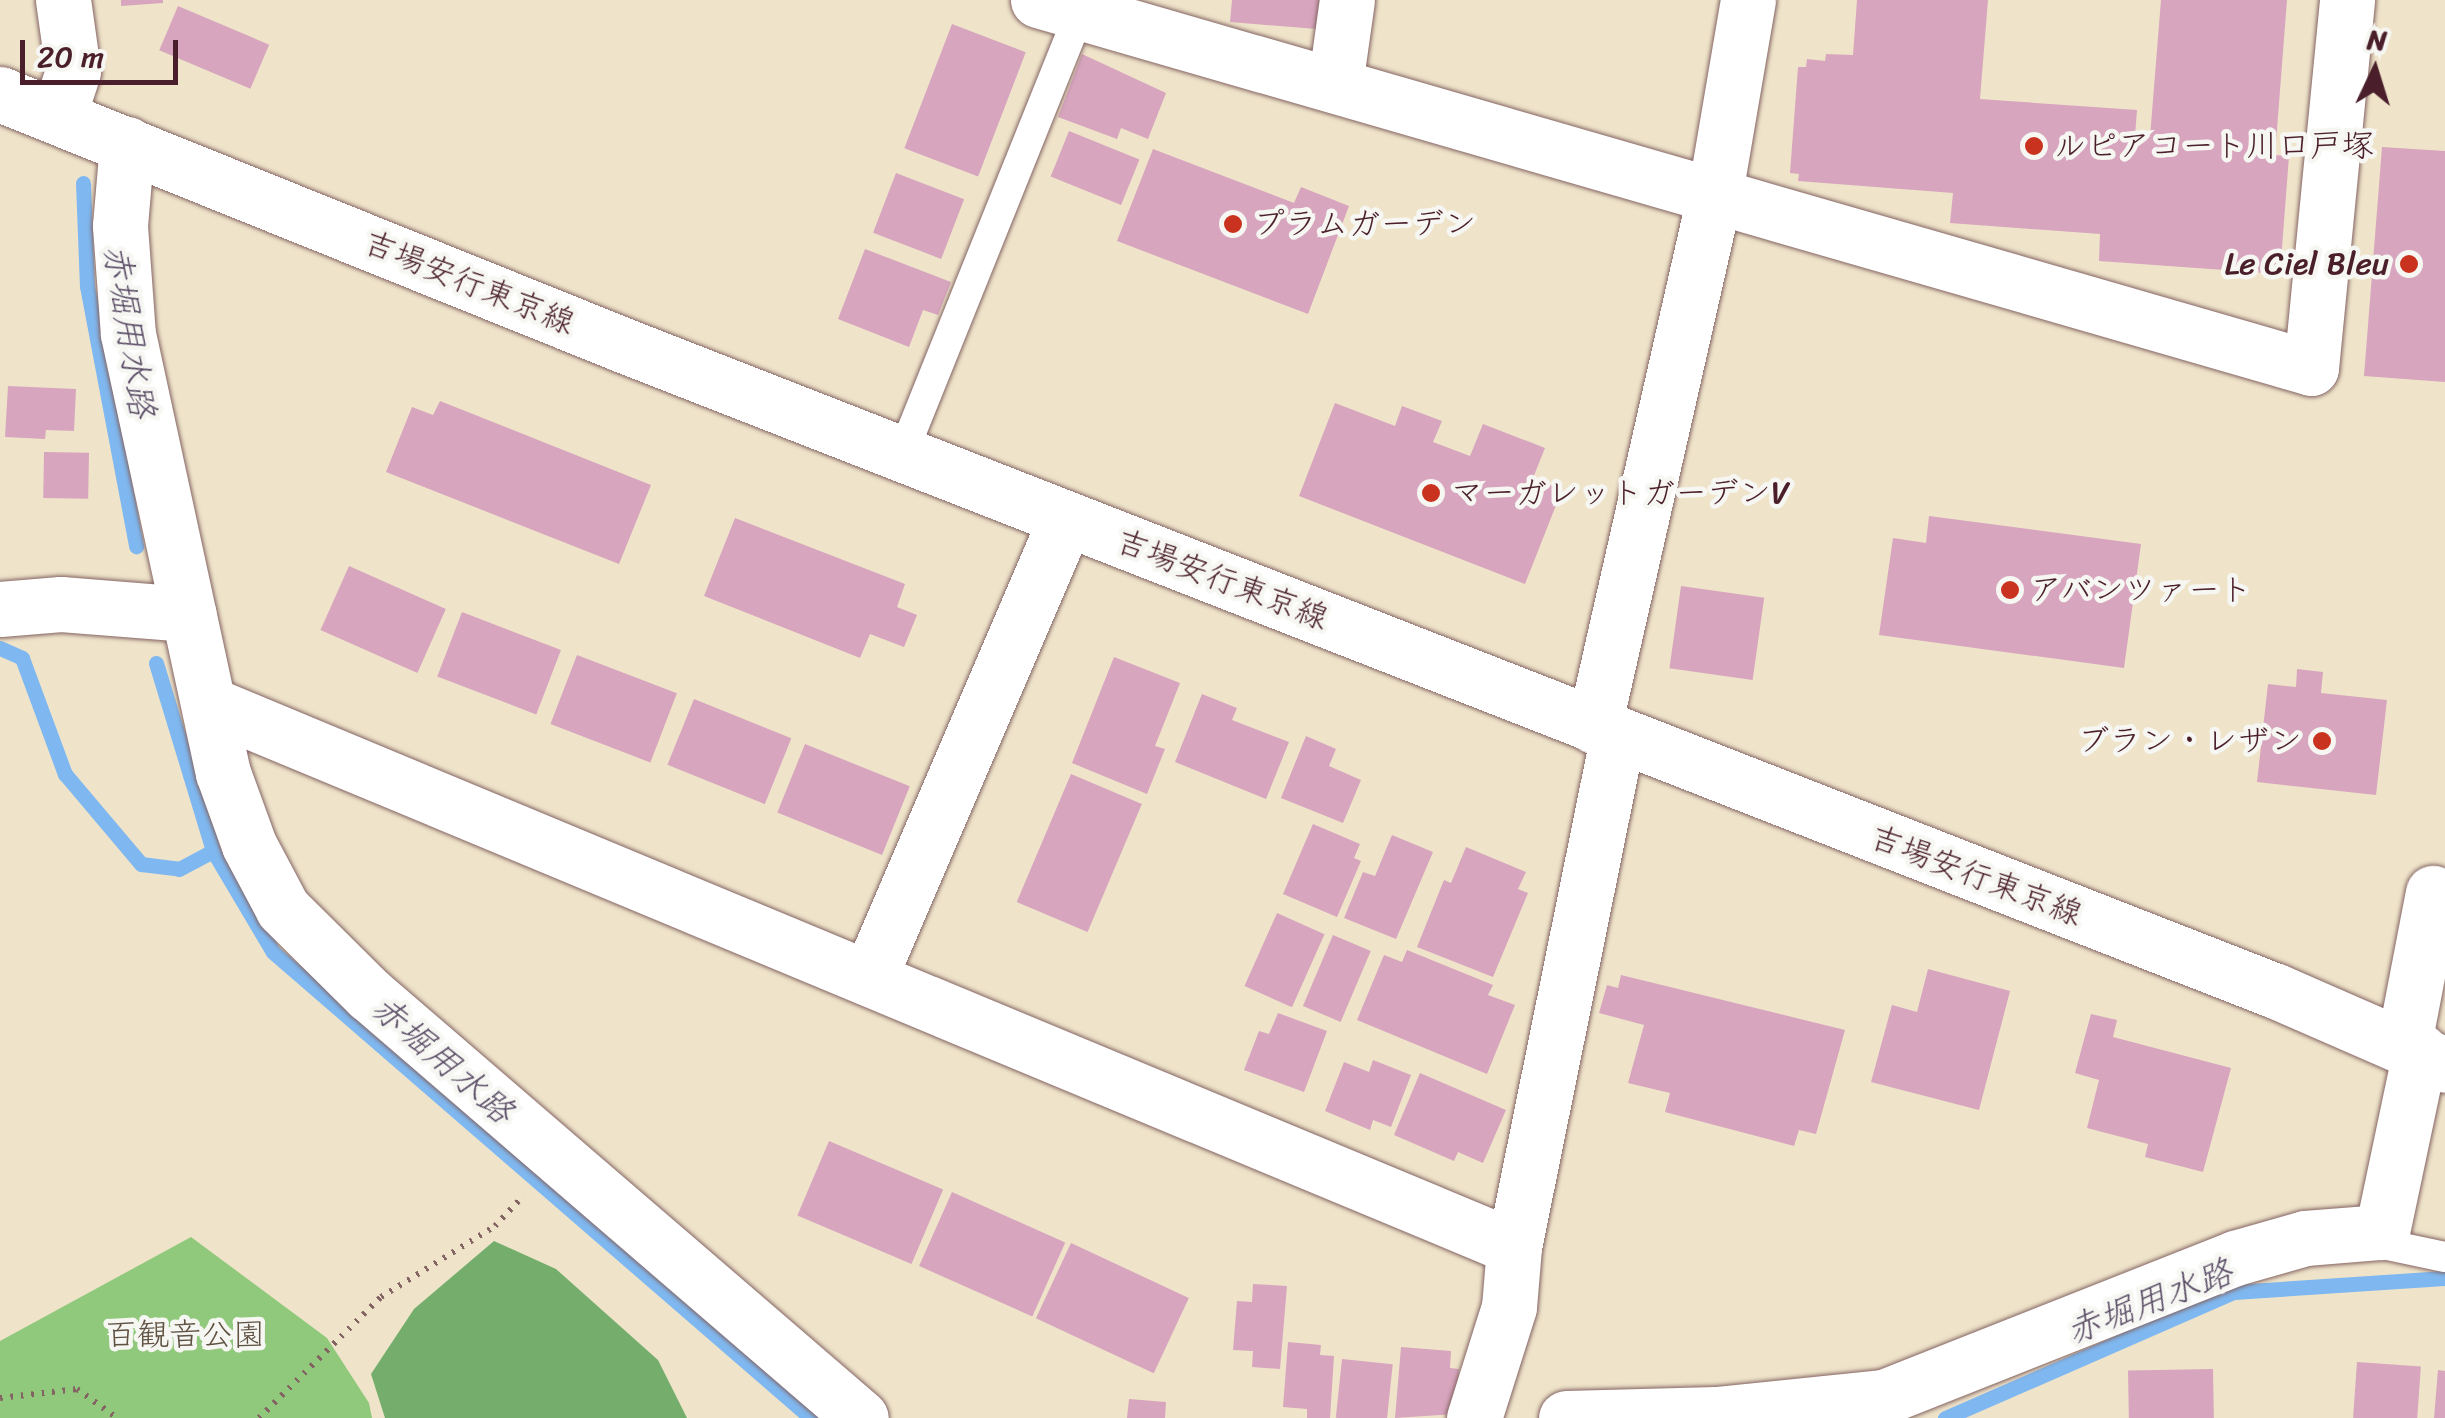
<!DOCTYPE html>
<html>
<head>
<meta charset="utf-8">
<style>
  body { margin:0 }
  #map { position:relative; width:2445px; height:1418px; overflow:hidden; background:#efe4ca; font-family:Sriracha,"Klee One",sans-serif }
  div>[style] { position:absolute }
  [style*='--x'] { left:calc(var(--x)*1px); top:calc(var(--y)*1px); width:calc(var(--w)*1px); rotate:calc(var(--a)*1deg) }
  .green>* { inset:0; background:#91c97c }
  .forest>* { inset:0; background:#74ad6c }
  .stream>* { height:15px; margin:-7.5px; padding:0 7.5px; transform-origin:7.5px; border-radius:7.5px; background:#7fb8f0 }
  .building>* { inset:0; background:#d7a5be; transform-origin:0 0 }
  .path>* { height:6px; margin-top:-3px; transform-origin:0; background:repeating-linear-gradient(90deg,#846463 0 2.5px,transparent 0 10.5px) }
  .roads { filter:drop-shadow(0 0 2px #846463) drop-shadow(0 0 2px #846463) }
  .service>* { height:30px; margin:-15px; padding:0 15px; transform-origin:15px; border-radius:15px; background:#fff }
  .minor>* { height:55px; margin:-27.5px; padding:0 27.5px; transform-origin:27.5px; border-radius:27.5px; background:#fff }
  .secondary>* { height:55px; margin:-27.5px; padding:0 27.5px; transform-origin:27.5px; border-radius:27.5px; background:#fff }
  .dots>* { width:28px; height:28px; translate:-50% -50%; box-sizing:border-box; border:5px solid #f6f6f2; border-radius:50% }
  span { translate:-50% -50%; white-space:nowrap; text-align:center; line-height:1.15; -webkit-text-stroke:9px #f6f6f2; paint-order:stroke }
  .poi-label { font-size:32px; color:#4a1f2b }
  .left { translate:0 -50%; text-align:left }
  .right { translate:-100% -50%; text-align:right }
  .street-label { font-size:32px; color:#4a1f2b }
  .park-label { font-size:32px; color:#5f5243 }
  .water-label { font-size:35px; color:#5a4d66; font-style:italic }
  .north { position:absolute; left:2325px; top:20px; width:100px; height:100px; -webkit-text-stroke:8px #f6f6f2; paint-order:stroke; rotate:4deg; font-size:28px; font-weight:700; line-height:40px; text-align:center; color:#4a1f2b }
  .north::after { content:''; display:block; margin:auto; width:35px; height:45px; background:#4a1f2b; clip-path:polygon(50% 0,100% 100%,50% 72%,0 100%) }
  .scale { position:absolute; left:20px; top:40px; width:158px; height:45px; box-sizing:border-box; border:5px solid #4a1f2b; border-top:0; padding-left:12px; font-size:30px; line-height:35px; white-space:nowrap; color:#4a1f2b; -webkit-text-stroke:8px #f6f6f2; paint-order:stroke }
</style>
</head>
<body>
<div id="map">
  <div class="green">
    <i style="clip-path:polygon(191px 1237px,327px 1338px,369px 1403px,372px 1418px,0 1418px,0 1341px)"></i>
  </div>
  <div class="forest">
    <i style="clip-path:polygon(494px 1241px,556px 1269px,658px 1360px,687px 1418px,385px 1418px,371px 1374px,414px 1309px)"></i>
  </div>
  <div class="stream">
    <i style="--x:83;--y:183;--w:103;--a:87.8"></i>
    <i style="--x:87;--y:286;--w:265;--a:79.3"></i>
    <i style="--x:0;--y:648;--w:24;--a:24"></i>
    <i style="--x:22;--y:658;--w:124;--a:69.7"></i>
    <i style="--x:65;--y:774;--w:118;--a:49.8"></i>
    <i style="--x:141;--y:864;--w:38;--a:7"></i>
    <i style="--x:179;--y:869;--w:38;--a:-28"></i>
    <i style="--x:156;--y:663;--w:196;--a:73.1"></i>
    <i style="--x:213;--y:851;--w:117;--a:59.3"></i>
    <i style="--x:273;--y:952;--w:712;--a:40.9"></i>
    <i style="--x:1945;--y:1418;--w:315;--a:-23.6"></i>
    <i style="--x:2234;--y:1292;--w:211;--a:-3.8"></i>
  </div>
  <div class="building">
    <i style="clip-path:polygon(121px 0,163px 0,163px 3px,121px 6px)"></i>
    <i style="clip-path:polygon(1232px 0,1319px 0,1317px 29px,1230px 22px)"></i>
    <i style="clip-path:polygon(1857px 0,1988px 0,1980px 99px,2137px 110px,2135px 136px,2150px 137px,2161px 0,2287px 0,2275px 155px,2289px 156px,2280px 274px,2099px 261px,2100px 234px,1950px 223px,1953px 193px,1798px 181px,1799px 174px,1790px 173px,1798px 67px,1806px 67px,1807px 59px,1825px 61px,1826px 54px,1853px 55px)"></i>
    <i style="left:178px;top:6px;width:99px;height:48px;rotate:23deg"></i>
    <i style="left:952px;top:24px;width:79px;height:133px;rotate:21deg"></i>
    <i style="clip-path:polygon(1082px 54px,1166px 93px,1148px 139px,1121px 128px,1117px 139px,1058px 117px)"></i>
    <i style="left:1069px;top:131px;width:76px;height:49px;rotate:22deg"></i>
    <i style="clip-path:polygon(2382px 147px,2445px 151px,2445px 382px,2364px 376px)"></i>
    <i style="clip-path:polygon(1153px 149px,1294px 203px,1301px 187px,1349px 206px,1308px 314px,1117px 241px)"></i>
    <i style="left:896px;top:173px;width:73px;height:64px;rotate:21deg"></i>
    <i style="clip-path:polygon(865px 249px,951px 282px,938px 315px,923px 310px,909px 347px,838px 319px)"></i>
    <i style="clip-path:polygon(8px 386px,76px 389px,74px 431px,46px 430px,45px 439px,5px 437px)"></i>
    <i style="clip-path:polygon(440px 401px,651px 485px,619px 564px,386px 472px,412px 407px,433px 415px)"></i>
    <i style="clip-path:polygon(1335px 403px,1395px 426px,1402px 406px,1442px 421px,1433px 442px,1470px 456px,1483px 424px,1545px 448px,1533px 478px,1562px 490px,1525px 584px,1299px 496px)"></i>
    <i style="left:44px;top:452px;width:45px;height:46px;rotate:1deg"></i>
    <i style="clip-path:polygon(1929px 516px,2141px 544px,2124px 668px,1879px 635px,1893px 538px,1926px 543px)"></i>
    <i style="clip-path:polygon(735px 518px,905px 584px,897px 607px,917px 615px,904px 647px,870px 634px,860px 658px,704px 596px)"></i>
    <i style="left:349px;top:566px;width:106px;height:70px;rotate:24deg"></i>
    <i style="left:1681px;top:586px;width:84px;height:83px;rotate:8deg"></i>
    <i style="left:462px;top:612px;width:106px;height:69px;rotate:21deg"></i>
    <i style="left:577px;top:655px;width:107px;height:74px;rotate:21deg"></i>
    <i style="clip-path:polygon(1114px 657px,1180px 683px,1155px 746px,1165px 749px,1147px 794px,1072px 763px)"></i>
    <i style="clip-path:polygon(2297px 669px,2323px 672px,2321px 693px,2387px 700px,2376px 795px,2257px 782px,2268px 684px,2296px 687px)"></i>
    <i style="clip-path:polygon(1202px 694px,1237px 708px,1232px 720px,1289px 742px,1266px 799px,1175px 762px)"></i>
    <i style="left:694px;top:699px;width:105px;height:71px;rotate:22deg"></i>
    <i style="clip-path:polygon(1306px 736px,1336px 749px,1329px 766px,1361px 780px,1343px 823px,1281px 798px)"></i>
    <i style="left:805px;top:744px;width:113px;height:74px;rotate:22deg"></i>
    <i style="left:1071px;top:774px;width:77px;height:139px;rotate:23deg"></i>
    <i style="clip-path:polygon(1313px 824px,1360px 844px,1354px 858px,1361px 861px,1337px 917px,1283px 894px)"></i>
    <i style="clip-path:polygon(1392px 835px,1433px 852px,1396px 939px,1344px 918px,1363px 872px,1375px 876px)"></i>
    <i style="clip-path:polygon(1466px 847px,1526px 872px,1518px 889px,1528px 893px,1493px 977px,1417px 947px,1444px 880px,1451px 883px)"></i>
    <i style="left:1277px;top:913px;width:52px;height:80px;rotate:24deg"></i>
    <i style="left:1333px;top:935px;width:41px;height:77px;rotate:23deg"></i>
    <i style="clip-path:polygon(1407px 950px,1493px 985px,1488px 995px,1515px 1005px,1487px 1074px,1357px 1020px,1384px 955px,1402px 962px)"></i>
    <i style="clip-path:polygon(1928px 969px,2010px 991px,1979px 1110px,1871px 1082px,1892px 1005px,1917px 1012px)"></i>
    <i style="clip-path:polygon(1621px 975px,1845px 1030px,1816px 1134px,1799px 1130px,1794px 1146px,1665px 1112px,1670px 1093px,1628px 1083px,1644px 1025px,1599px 1013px,1607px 985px,1618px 988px)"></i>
    <i style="clip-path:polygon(1278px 1013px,1327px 1031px,1304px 1092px,1244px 1070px,1259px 1031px,1269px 1034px)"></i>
    <i style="clip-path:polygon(2091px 1014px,2117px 1020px,2113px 1037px,2231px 1068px,2203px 1172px,2145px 1157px,2148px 1144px,2087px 1128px,2099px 1080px,2075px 1073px)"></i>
    <i style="clip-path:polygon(1373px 1060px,1411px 1075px,1391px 1127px,1373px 1120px,1370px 1130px,1325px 1111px,1344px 1062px,1369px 1072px)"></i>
    <i style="clip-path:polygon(1420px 1073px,1506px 1110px,1483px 1163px,1458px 1152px,1454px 1161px,1394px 1135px)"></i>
    <i style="left:829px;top:1141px;width:124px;height:81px;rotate:23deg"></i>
    <i style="left:952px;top:1192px;width:124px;height:81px;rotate:24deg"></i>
    <i style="left:1071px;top:1243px;width:130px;height:83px;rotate:25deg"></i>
    <i style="clip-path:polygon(1253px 1284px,1287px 1286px,1280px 1369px,1252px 1367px,1253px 1351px,1233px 1350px,1237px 1301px,1252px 1302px)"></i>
    <i style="clip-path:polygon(1288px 1342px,1321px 1345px,1320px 1355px,1334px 1356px,1330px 1418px,1307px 1418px,1307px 1409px,1283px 1407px)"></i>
    <i style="clip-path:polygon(1401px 1347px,1451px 1351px,1450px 1368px,1459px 1369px,1455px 1414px,1395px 1418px)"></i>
    <i style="left:1342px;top:1359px;width:51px;height:59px;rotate:6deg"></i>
    <i style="left:2357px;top:1362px;width:64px;height:56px;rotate:4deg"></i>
    <i style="left:2213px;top:1369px;width:49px;height:85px;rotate:89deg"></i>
    <i style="clip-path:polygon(2438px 1370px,2445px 1371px,2445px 1418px,2434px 1418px)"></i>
    <i style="clip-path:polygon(1129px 1399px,1166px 1402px,1165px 1418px,1127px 1418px)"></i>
  </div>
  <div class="path">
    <i style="--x:0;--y:1398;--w:78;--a:-6.7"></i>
    <i style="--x:77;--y:1389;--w:49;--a:35.9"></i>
    <i style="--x:259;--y:1418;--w:172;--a:-44.8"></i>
    <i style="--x:381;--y:1297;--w:134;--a:-31.9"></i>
    <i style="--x:495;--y:1226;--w:42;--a:-46.9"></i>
  </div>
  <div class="roads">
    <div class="service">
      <i style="--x:902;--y:455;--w:477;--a:-68.1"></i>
      <i style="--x:2382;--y:1232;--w:14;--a:65"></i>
      <i style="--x:2388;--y:1245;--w:58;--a:11.9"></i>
    </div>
    <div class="minor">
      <i style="--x:1038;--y:0;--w:1325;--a:16.12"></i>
      <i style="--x:2311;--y:368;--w:370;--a:-84.4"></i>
      <i style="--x:1335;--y:85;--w:86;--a:-82"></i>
      <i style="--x:58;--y:117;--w:48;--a:-71.9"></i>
      <i style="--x:73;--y:71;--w:72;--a:-98"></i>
      <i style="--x:127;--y:144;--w:82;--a:94.9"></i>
      <i style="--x:120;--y:226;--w:108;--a:85.8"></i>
      <i style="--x:128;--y:334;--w:449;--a:77.8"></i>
      <i style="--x:223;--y:773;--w:77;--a:70.1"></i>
      <i style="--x:249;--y:845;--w:72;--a:62"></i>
      <i style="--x:283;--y:909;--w:121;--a:44.7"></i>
      <i style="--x:369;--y:994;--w:649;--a:40.75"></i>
      <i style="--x:0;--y:609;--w:61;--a:-4.7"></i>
      <i style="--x:61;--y:604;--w:128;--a:4.5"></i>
      <i style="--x:209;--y:704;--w:1413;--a:22.59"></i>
      <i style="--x:1594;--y:726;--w:547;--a:-77.21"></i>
      <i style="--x:1715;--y:193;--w:196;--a:-80.3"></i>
      <i style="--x:869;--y:978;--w:499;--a:-66.8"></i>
      <i style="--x:2404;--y:1043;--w:153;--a:-79.1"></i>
      <i style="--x:1474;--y:1418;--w:116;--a:-72.5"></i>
      <i style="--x:1509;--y:1307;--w:60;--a:-85.2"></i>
      <i style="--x:1514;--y:1247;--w:523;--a:-78.54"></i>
      <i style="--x:1566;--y:1418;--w:150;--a:-1.5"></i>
      <i style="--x:1716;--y:1414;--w:169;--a:-5.8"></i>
      <i style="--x:1884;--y:1397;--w:378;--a:-21.6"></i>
      <i style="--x:2235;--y:1258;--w:73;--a:-15.9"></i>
      <i style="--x:2305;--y:1238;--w:77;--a:-4.5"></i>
      <i style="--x:2382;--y:1232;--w:185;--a:-78.1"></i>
    </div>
    <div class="secondary">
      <i style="--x:0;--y:94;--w:672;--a:21.94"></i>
      <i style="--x:623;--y:345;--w:1775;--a:21.35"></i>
      <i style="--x:2276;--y:991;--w:184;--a:23.6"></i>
    </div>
  </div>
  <div class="dots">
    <i style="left:2034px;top:146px;background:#c8321e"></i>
    <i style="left:1233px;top:224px;background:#c8321e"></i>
    <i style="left:2409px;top:264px;background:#c8321e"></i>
    <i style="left:1431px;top:493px;background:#c8321e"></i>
    <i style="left:2010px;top:590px;background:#c8321e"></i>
    <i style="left:2322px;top:741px;background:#c8321e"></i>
  </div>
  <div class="poi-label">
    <span class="left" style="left:2054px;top:146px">ルピアコート川口戸塚</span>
    <span class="left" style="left:1253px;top:224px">プラムガーデン</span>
    <span class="right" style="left:2389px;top:264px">Le Ciel Bleu</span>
    <span class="left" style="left:1451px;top:493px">マーガレットガーデンV</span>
    <span class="left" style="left:2030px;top:590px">アバンツァート</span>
    <span class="right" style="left:2302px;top:741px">ブラン・レザン</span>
  </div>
  <div class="street-label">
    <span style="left:469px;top:283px;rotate:22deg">吉場安行東京線</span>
    <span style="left:1222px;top:580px;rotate:21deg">吉場安行東京線</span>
    <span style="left:1976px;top:876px;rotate:21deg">吉場安行東京線</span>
  </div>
  <div class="park-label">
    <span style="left:185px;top:1335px">百観音公園</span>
  </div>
  <div class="water-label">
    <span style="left:130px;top:331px;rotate:81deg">赤堀用水路</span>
    <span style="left:443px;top:1059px;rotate:41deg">赤堀用水路</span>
    <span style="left:2149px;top:1301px;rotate:-21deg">赤堀用水路</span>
  </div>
  <div class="north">N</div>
  <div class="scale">20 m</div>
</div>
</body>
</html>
